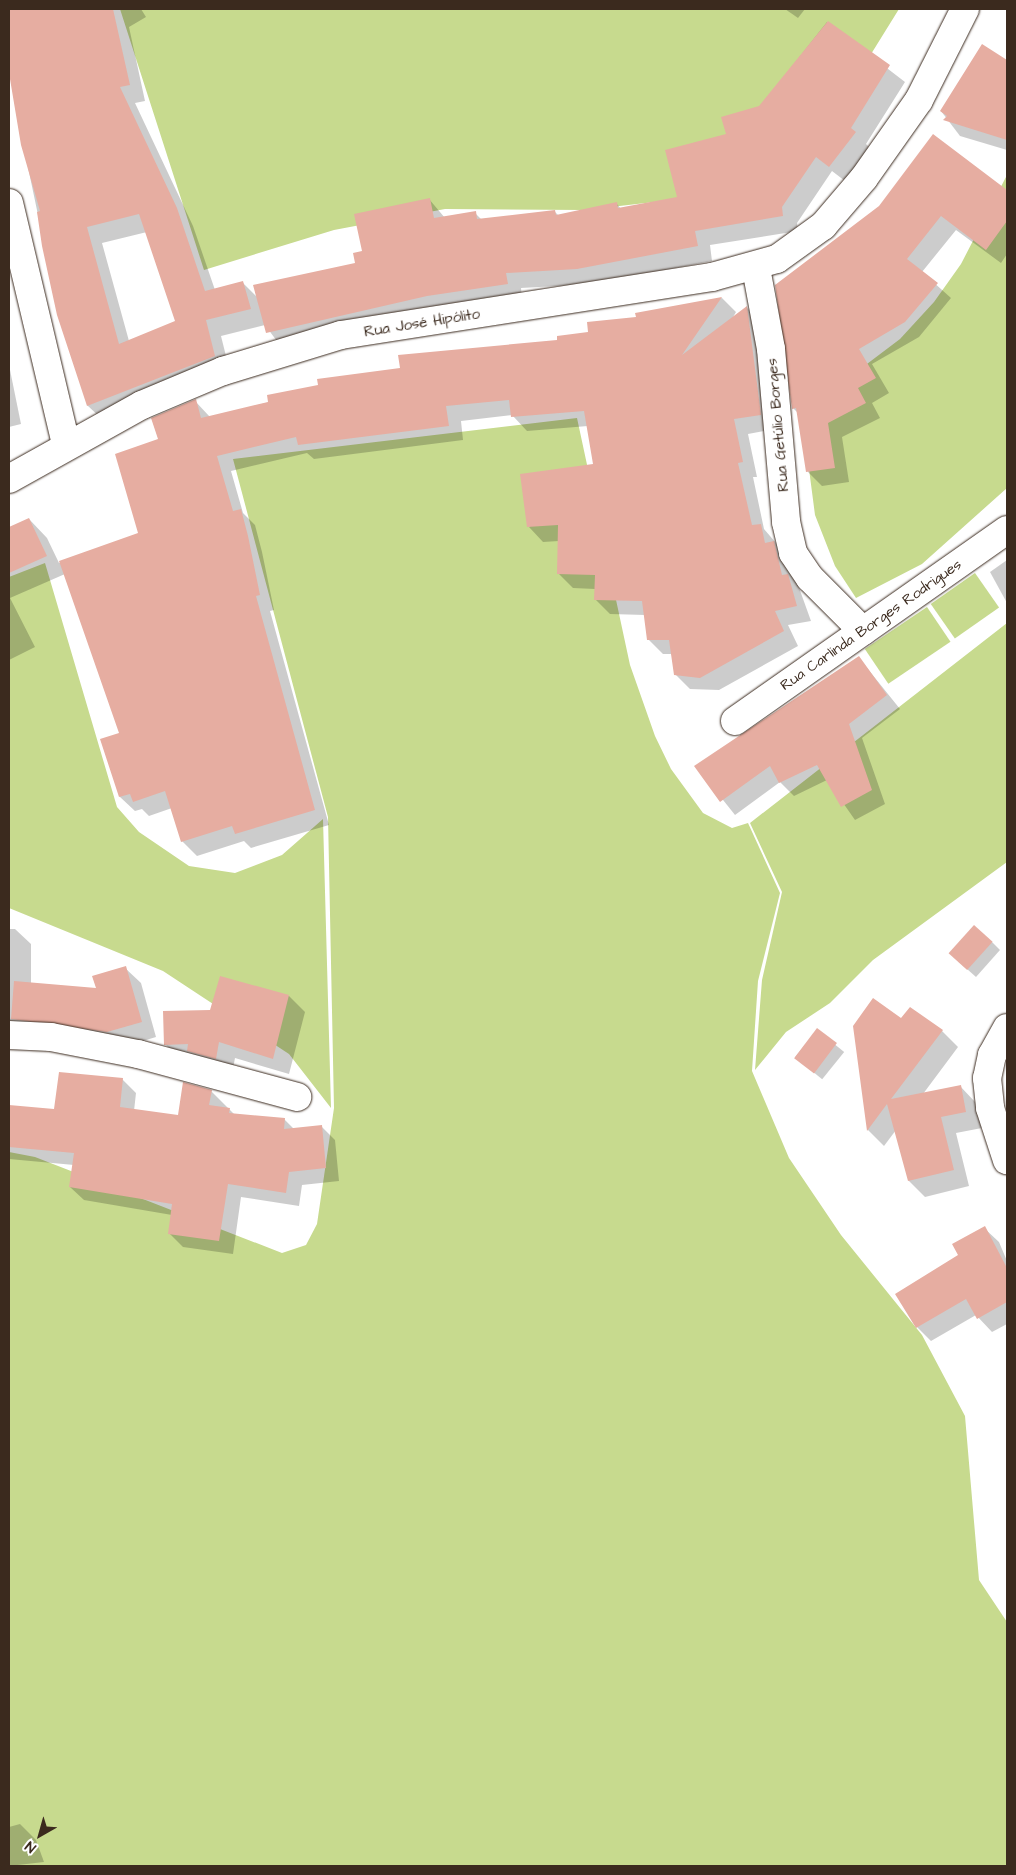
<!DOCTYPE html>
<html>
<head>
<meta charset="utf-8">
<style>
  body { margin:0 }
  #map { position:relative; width:1016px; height:1875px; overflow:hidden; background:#fff; font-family:"Architects Daughter",sans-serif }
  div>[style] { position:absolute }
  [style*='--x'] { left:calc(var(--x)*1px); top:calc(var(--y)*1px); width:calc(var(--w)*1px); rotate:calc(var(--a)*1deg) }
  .green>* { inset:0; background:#c7da8e; transform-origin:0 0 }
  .shadow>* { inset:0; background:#0003; transform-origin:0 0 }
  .building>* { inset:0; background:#e6ada1; transform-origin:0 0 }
  .roads { filter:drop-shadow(0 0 1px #3b2a1e) drop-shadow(0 0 1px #3b2a1e) }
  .minor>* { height:28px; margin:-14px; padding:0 14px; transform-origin:14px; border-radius:14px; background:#fff }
  .primary>* { height:28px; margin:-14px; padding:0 14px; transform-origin:14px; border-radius:14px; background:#fff }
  span { translate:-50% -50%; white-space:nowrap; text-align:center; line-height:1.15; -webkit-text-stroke:4px #fff; paint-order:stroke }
  .street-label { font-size:15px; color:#3b2a1e }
  .frame { position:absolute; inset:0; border:10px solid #3b2a1e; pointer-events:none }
  .north { position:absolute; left:15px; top:1810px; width:50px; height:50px; -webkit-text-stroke:4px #fff; paint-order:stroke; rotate:218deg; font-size:14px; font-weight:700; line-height:20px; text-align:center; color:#3b2a1e }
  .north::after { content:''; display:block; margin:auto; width:18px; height:22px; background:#3b2a1e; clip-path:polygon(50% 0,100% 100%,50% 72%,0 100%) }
</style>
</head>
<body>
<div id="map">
  <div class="green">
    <i style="clip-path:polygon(120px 9px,899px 9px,845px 96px,680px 199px,585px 210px,445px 209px,334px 230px,204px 270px)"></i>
    <i style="clip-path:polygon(1007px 175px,1007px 488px,922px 564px,856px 598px,835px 566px,815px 515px,806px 446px,859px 370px,900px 339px,934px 302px,961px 264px)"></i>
    <i style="clip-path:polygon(577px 418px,630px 665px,655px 736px,671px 769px,703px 813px,732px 828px,748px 823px,780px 893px,758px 981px,752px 1071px,789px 1158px,841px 1235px,922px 1335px,965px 1416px,979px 1580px,1007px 1622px,1007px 1866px,9px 1866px,9px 1152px,35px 1157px,282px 1253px,306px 1245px,317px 1224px,334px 1108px,328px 817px,233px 459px)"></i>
    <i style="clip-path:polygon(45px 563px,117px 807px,139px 832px,189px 866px,235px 873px,282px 855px,323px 819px,331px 1108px,289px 1054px,163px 971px,9px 908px,9px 577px)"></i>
    <i style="left:975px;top:573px;width:42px;height:54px;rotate:55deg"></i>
    <i style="left:927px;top:607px;width:42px;height:75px;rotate:56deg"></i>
    <i style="clip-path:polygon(1007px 623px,1007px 862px,873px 960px,830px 1003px,786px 1032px,755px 1070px,762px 980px,782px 892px,750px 823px)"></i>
  </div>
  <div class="shadow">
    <i style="clip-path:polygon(evenodd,9px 9px,141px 9px,146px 17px,129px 27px,145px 101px,135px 103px,193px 226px,215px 290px,243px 283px,258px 298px,357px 264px,363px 252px,429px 199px,445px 218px,475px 213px,482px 220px,555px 212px,559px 216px,616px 203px,621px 209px,679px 198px,728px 135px,760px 107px,827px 22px,905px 82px,866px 144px,870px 148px,845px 181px,832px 171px,797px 223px,798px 231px,710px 245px,712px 261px,592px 284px,521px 288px,522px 299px,282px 348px,265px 325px,221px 336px,230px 372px,104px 421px,88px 406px,59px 315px,17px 115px,27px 113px,9px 76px,9px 9px,147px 232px,177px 322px,129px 341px,102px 243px,147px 232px)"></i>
    <i style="clip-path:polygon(785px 9px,805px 9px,798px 18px)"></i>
    <i style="clip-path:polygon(983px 46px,1007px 61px,1007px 150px,960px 136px,941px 111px)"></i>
    <i style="clip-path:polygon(933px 136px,1007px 191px,1007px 254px,1001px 263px,956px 230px,922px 272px,951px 298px,919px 337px,872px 364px,889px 393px,872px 403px,880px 418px,842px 437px,849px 482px,822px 486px,808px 472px,798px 413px,793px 408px,880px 207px)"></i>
    <i style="clip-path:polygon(722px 298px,736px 312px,732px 319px,747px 308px,762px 322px,775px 429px,748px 434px,757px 477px,753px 477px,764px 529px,788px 557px,811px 621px,788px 625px,798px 646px,719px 690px,690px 689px,675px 674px,672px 654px,663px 654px,648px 639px,645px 615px,610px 614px,595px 599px,595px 589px,573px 588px,559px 574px,559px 541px,543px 542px,529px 527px,595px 465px,588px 426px,527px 431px,512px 415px,461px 421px,463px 440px,314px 459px,307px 453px,231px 471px,243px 513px,255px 525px,262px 552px,274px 610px,270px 611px,329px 825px,251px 848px,244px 841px,197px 856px,182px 841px,172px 808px,149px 816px,142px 809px,135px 811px,120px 797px,121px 734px,65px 574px,10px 598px,35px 647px,9px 660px,9px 528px,29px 519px,47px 538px,59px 563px,140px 534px,159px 439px,195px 401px,210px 417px,401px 369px,558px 342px,637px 318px,636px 314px)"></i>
    <i style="clip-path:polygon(9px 365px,21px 424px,9px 427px)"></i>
    <i style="clip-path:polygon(1007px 560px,1007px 603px,990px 572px)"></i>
    <i style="clip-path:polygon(859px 658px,900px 709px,862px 738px,885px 804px,855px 820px,827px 780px,794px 796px,780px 782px,735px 815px,696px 766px)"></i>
    <i style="clip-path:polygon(9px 929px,15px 929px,31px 944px,31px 984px,97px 990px,125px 968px,141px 983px,156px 1037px,123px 1047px,9px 1038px)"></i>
    <i style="clip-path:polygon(992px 942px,1000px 950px,976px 977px,958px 961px)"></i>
    <i style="clip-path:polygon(289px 996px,305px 1012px,289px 1074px,235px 1058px,232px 1074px,181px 1060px,165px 1044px,211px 1012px)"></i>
    <i style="clip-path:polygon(901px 1020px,942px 1031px,958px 1047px,923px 1094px,960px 1086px,976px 1103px,982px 1128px,956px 1133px,969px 1186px,925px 1197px,909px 1181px,896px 1130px,884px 1146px,868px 1130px,854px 1026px)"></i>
    <i style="left:817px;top:1030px;width:35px;height:35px;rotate:39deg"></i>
    <i style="clip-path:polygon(122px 1079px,136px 1093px,134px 1111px,180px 1116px,211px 1091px,235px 1115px,284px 1119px,294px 1129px,321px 1126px,335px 1140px,339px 1181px,302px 1185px,299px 1206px,241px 1197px,233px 1254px,183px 1247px,169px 1233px,172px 1215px,84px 1200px,70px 1187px,74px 1165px,9px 1159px,9px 1106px,56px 1110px)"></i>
    <i style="clip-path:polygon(984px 1228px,999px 1242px,1007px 1261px,1007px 1324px,992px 1332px,976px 1315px,931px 1341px,917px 1327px,960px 1256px)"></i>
    <i style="clip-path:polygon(20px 1824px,36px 1840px,44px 1862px,9px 1866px,9px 1827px)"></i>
  </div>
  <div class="building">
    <i style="clip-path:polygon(evenodd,9px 9px,113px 9px,130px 85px,120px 87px,177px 208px,205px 291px,243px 281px,251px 309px,206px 320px,215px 356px,87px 406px,57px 315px,42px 246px,37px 212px,40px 211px,21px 145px,9px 73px,9px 9px,139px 214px,175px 321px,119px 344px,87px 227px,139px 214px)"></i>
    <i style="clip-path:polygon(828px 21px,890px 65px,851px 128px,856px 132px,829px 167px,816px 157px,782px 207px,783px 216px,695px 231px,698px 246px,577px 269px,506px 273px,508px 284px,427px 296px,266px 333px,253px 285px,355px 263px,353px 253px,362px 251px,354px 214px,430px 198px,434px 218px,476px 211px,477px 219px,555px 210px,556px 215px,617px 202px,618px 208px,677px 197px,665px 150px,726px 134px,721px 117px,759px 106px)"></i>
    <i style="clip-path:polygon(982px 44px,1007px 60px,1007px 140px,943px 120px,947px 116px,940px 111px)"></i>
    <i style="clip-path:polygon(933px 134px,1007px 190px,1007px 221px,986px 250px,941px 216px,907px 259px,938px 283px,905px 322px,859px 349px,876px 378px,858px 388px,866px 403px,828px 423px,835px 468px,806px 472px,796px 408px,792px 409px,775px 285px,879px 206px)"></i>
    <i style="clip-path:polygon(722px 297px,682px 355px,747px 306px,761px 415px,734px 419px,743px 462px,738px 463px,752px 525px,761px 524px,765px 543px,774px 541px,782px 575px,788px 574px,797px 606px,775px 611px,784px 631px,700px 678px,674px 675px,669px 640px,647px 640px,642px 601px,594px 600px,595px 575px,557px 574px,558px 525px,527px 527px,520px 474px,593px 464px,584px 411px,511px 417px,509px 400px,446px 406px,449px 426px,298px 445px,296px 437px,217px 456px,233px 511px,241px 509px,248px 536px,260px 595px,256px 596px,315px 810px,235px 834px,232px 826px,181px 842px,165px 791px,133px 802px,130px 794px,119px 797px,100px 739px,119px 733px,59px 561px,138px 533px,115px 454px,158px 439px,151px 418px,196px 399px,201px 418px,268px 402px,267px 395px,318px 385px,317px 379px,400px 368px,398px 355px,557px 340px,557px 336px,588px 332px,587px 322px,636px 317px,635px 313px)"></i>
    <i style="clip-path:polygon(29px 518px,47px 556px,9px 573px,9px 527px)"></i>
    <i style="clip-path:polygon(859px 656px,887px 695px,849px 724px,872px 790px,841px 807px,817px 765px,779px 783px,770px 766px,720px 802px,694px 766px)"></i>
    <i style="left:974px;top:925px;width:25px;height:38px;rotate:42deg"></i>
    <i style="clip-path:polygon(126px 966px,142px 1022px,107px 1032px,11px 1019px,14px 981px,96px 988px,92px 976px)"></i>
    <i style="clip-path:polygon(220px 976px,289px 995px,273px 1059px,219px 1042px,216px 1059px,187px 1051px,188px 1044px,164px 1045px,163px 1011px,210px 1010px)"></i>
    <i style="clip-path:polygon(873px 998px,901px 1018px,910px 1007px,943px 1030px,891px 1099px,961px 1085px,966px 1112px,941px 1117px,954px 1170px,908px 1181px,887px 1104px,867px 1131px,853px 1026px)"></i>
    <i style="left:817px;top:1028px;width:25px;height:38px;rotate:37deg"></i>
    <i style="clip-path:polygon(59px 1072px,123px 1078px,120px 1107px,178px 1115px,183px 1082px,212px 1090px,209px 1105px,230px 1108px,229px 1113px,285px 1118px,284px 1129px,322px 1125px,326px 1168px,289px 1172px,286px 1193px,228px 1184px,219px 1241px,168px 1234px,172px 1204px,69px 1187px,74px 1153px,9px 1147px,9px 1105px,54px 1109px)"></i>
    <i style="clip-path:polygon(985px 1226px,1007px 1268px,1007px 1302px,977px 1319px,966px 1299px,916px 1328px,895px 1294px,958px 1255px,952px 1244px)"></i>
  </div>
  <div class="roads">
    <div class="minor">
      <i style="--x:9;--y:203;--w:249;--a:76.7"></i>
      <i style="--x:756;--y:268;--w:82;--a:79.5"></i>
      <i style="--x:771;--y:349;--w:174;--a:85"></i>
      <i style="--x:786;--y:522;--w:32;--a:77"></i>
      <i style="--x:793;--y:553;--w:30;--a:56"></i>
      <i style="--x:810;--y:578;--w:75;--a:45"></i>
      <i style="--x:735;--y:721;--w:332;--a:-35.1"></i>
      <i style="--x:1007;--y:1028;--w:31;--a:119"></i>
      <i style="--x:992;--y:1055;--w:24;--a:102"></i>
      <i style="--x:987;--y:1078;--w:30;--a:84"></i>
      <i style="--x:990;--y:1108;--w:55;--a:71.9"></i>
      <i style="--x:9;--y:1035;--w:42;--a:2.7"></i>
      <i style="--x:51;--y:1037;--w:89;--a:11.1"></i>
      <i style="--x:138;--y:1054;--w:165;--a:15.1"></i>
    </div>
    <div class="primary">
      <i style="--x:9;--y:479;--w:152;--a:-29.1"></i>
      <i style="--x:142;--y:405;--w:88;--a:-22.8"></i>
      <i style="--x:223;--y:371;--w:123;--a:-17"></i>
      <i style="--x:341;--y:335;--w:376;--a:-8.9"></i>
      <i style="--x:712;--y:277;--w:67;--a:-15.5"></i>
      <i style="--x:777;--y:259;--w:57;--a:-35.7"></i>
      <i style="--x:823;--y:226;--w:63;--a:-49.5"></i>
      <i style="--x:864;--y:178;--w:95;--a:-54.8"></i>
      <i style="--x:919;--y:100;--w:102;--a:-63.2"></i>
    </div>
  </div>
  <div class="street-label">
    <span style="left:422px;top:323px;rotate:-9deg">Rua José Hipólito</span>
    <span style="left:778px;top:425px;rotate:-95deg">Rua Getúlio Borges</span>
    <span style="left:871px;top:625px;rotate:-35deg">Rua Carlinda Borges Rodrigues</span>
  </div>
  <div class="frame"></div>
  <div class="north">N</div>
</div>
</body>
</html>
